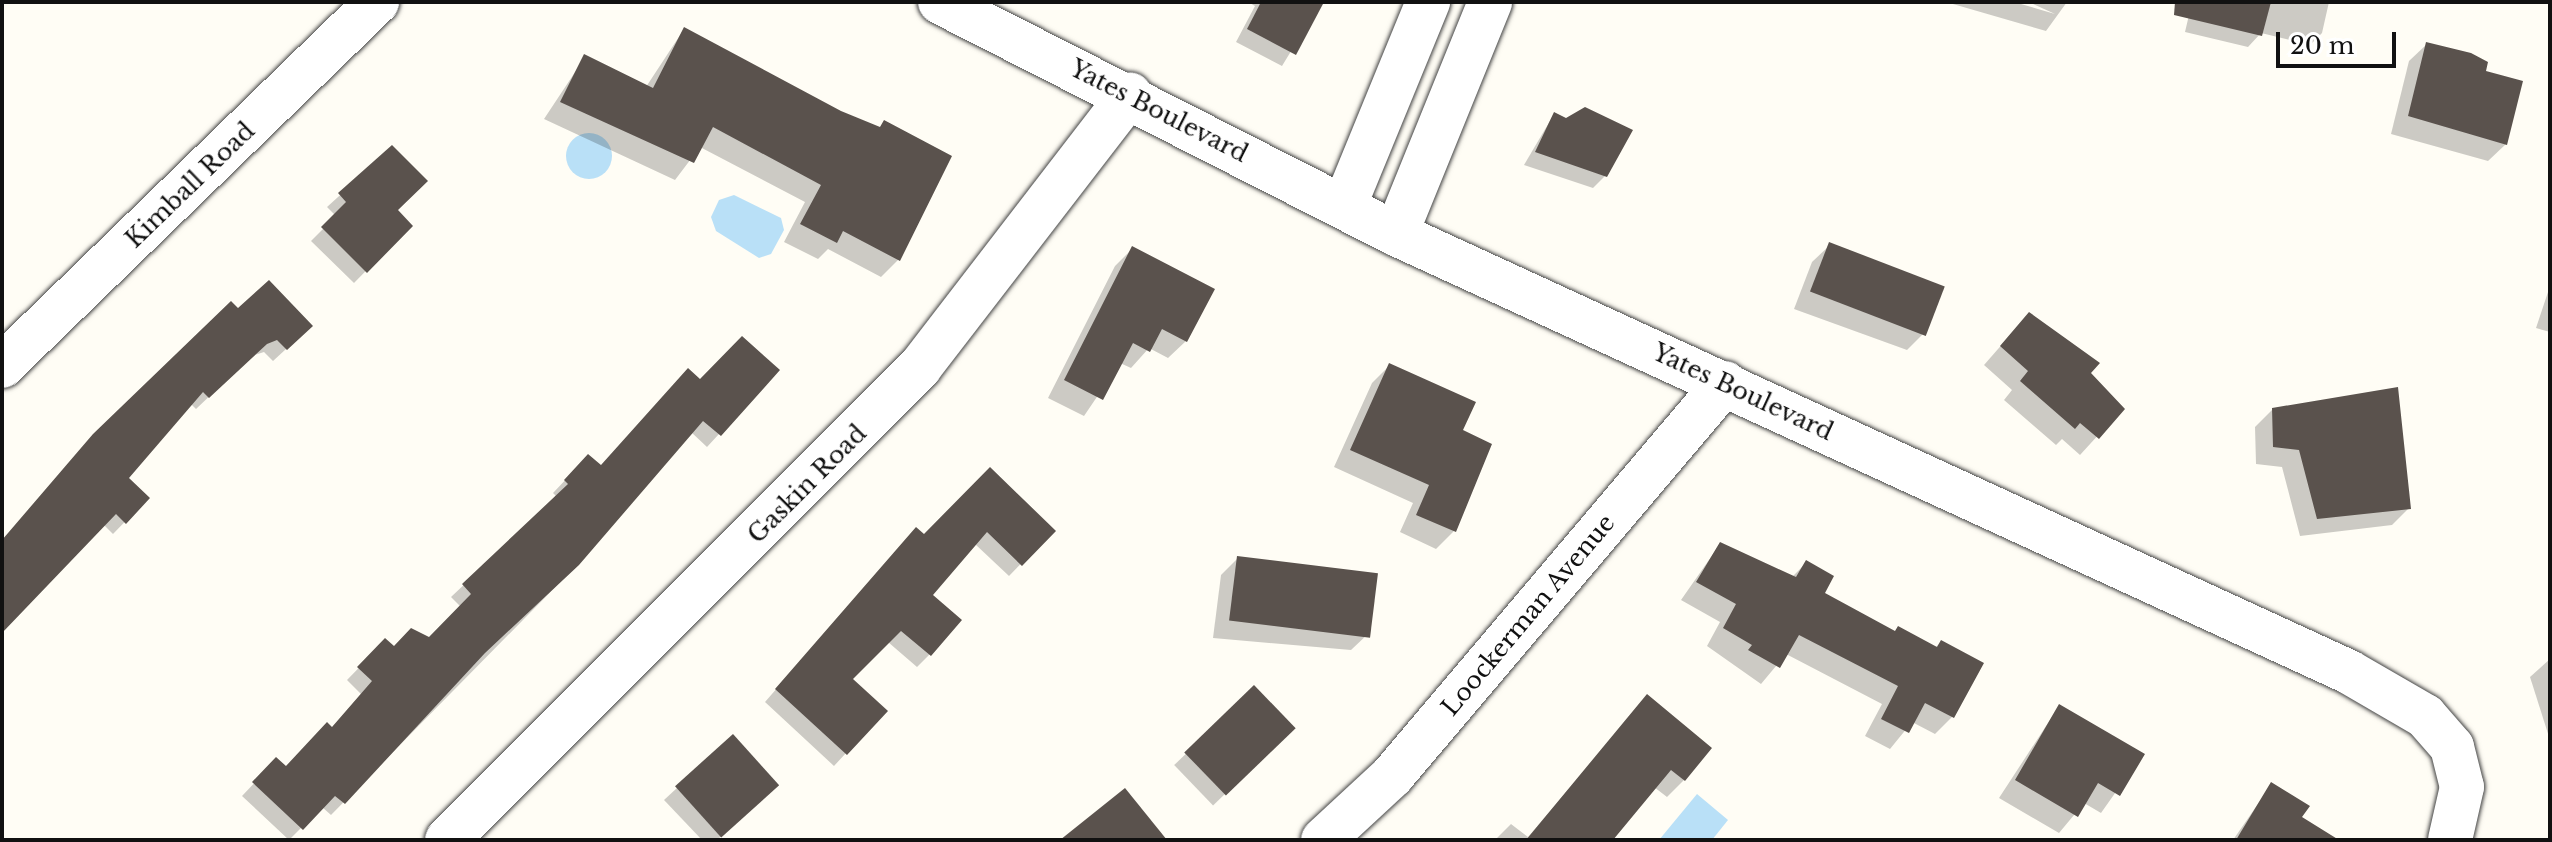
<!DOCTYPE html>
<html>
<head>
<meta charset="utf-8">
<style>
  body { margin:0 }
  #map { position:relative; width:2552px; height:842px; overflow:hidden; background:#fffdf5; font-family:"Libre Baskerville",serif }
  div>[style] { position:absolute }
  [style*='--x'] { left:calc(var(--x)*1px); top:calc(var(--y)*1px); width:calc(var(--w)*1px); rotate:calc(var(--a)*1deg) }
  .water>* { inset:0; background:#b9e0f7 }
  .round { border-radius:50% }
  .shadow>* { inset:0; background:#0003; transform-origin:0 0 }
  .building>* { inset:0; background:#5a524d; transform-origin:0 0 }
  .roads { filter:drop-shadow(0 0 2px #444) drop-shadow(0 0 2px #444) }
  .minor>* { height:44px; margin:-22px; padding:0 22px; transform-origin:22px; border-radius:22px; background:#fff }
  span { translate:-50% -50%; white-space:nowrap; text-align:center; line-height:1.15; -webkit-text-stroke:8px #fff; paint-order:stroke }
  .street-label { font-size:24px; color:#111 }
  .frame { position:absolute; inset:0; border:4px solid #111; pointer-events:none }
  .scale { position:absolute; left:2276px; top:32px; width:120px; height:36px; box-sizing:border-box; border:4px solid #111; border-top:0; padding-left:10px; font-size:24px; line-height:28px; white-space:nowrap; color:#111; -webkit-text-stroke:6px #fff; paint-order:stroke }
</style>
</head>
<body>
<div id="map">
  <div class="water">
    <i class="round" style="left:566px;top:133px;width:46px;height:46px"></i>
    <i style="clip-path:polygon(734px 195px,781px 218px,784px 230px,771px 254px,759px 258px,716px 231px,711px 217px,719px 200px)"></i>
    <i style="clip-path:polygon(1697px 794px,1728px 820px,1712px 840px,1659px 840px)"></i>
  </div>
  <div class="shadow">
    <i style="clip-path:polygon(1248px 2px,1321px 2px,1282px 66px,1236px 42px,1255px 6px)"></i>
    <i style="clip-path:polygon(1946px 2px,2014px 2px,2055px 14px,2029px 2px,2067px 2px,2046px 31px)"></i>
    <i style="clip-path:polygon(2192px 2px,2329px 2px,2322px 33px,2310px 45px,2261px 33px,2248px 47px,2185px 32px)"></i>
    <i style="clip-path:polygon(684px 29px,840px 112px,878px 129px,884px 123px,899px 259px,881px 277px,828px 249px,818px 259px,784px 242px,805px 202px,700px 147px,675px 180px,544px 119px,585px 57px,646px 87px)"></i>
    <i style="clip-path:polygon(2427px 44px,2484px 73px,2506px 144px,2488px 161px,2391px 134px,2409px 61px)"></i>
    <i style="clip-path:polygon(1554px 114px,1605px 176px,1593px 188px,1524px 165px)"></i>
    <i style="clip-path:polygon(392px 148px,396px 210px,410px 226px,354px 283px,311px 241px,336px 216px,327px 207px)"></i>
    <i style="clip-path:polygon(1830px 245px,1925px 332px,1907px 350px,1794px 309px,1812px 262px)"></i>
    <i style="clip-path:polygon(1132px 249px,1186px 341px,1168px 358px,1149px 348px,1131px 368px,1120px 363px,1084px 416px,1048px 398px,1115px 266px)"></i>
    <i style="clip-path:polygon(2550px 286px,2550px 332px,2536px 328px)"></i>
    <i style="clip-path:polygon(238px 311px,298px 338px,273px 361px,264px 352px,252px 356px,196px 409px,190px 403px,126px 478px,148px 498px,113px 534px,103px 524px,2px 629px,2px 547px)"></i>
    <i style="clip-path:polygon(2012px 333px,2088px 373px,2122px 409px,2080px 455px,2062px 439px,2056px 445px,2004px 400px,2012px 390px,1984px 365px)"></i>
    <i style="clip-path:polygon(1390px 365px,1460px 431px,1490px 445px,1454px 531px,1436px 549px,1400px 532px,1413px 503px,1334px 467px,1372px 383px)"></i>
    <i style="clip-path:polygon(778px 370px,707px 447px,691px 432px,578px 564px,331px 815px,322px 807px,289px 840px,242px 796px,276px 760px,286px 768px,331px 729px,361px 694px,347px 680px,385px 641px,394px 649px,429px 639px,461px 607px,451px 597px,557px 497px,553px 493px,588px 456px,600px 468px,700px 382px)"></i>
    <i style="clip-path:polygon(2272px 410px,2409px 508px,2392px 525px,2300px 536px,2282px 467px,2256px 464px,2255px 427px)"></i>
    <i style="clip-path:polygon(990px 470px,1053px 531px,1009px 576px,975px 544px,930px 596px,959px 620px,929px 655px,917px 667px,888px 642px,851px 679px,846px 753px,834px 766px,765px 702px,904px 542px,924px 537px)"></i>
    <i style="clip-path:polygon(1720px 544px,1792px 577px,1806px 563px,1822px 594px,1893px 633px,1935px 648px,1941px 642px,1953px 716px,1935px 734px,1912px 722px,1890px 749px,1865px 736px,1882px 704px,1786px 654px,1761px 684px,1707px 646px,1720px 622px,1681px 600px)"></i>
    <i style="clip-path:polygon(1238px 558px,1369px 633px,1351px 650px,1213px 638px,1221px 575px)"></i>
    <i style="clip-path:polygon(2550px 659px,2550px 740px,2530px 677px)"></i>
    <i style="left:1254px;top:688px;width:56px;height:111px;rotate:46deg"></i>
    <i style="clip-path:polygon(1647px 697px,1684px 780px,1667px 797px,1654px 787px,1609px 840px,1495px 840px,1511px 824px,1528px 837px)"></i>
    <i style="clip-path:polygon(2059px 706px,2142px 755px,2101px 813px,2084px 803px,2059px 833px,1999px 798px)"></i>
    <i style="clip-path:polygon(732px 737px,764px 797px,717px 840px,702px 840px,664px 800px)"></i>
    <i style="clip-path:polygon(2271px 785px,2299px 818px,2333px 840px,2233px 840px)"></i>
  </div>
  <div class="building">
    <i style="clip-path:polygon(1261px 2px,1324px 2px,1296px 55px,1247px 29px)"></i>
    <i style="clip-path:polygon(2175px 2px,2271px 2px,2262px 36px,2174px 15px)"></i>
    <i style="clip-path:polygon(684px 27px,841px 111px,880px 127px,884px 120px,952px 156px,900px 261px,843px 231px,837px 243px,800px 224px,821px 185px,713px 127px,694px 163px,560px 102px,584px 54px,653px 88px)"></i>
    <i style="clip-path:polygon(2426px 42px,2471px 53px,2488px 62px,2486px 71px,2523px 81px,2507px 145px,2408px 116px)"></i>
    <i style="clip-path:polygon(1585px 107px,1633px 130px,1607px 177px,1535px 152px,1554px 112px,1566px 118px)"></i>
    <i style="clip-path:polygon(392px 145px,428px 181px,398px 210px,413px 226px,367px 273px,321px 227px,346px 202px,338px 193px)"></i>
    <i style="left:1829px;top:242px;width:124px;height:53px;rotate:21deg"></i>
    <i style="clip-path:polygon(1132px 246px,1215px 289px,1187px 342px,1162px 329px,1150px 352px,1133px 343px,1103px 400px,1064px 380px)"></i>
    <i style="clip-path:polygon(269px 280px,313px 326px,287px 350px,277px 340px,267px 344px,209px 398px,203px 392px,129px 478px,150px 498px,126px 524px,116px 514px,2px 633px,2px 540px,93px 434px,231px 301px,238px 308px)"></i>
    <i style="clip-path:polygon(2029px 312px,2100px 363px,2091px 373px,2125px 409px,2099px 439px,2080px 423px,2075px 429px,2020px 381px,2028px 371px,2000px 346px)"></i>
    <i style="clip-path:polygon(742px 336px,780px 370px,721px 436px,703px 421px,579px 565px,485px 653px,345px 804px,335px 796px,303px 830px,252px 782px,276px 757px,286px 766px,327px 722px,332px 727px,372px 681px,357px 667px,385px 638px,394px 646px,411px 628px,429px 637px,471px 594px,462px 584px,568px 484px,564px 480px,588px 454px,601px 465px,688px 368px,700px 379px)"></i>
    <i style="clip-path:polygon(1389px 363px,1476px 402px,1463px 430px,1492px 444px,1456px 532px,1416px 515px,1429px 485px,1350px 450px)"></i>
    <i style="clip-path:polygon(2398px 387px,2411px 509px,2317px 519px,2299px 450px,2273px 447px,2272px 408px)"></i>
    <i style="clip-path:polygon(990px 467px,1056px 531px,1022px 566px,987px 532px,933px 595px,962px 620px,931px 656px,901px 631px,853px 679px,888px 711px,847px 755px,775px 689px,916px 527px,924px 534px)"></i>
    <i style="clip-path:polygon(1720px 542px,1796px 577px,1806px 560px,1834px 576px,1825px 593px,1895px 631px,1898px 626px,1937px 647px,1941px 640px,1984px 663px,1954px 718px,1925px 703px,1909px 733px,1881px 719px,1898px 686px,1799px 635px,1780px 668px,1748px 650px,1752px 645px,1723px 628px,1736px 604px,1696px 582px)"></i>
    <i style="left:1237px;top:556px;width:142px;height:65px;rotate:7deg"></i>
    <i style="left:1254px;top:685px;width:60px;height:97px;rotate:46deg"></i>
    <i style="clip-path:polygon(1647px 694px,1712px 748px,1685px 781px,1671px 770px,1613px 840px,1526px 840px)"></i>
    <i style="clip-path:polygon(2059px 704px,2145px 754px,2120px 796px,2098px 783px,2078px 817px,2015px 780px)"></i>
    <i style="left:733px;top:734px;width:69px;height:78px;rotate:48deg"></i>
    <i style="clip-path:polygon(2271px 782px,2310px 806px,2302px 817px,2339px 840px,2236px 840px)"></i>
    <i style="clip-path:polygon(1125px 788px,1167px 840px,1060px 840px)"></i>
  </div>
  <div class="roads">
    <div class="minor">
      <i style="--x:940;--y:2;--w:512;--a:26.97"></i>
      <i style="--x:1396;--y:234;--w:1049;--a:24.68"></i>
      <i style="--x:2349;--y:672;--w:88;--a:30.1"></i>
      <i style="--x:2425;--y:716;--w:41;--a:48.9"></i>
      <i style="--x:2452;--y:747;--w:41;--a:76"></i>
      <i style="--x:2462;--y:787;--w:54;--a:102.8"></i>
      <i style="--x:1344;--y:207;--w:222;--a:-67.7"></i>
      <i style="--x:1396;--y:234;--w:250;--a:-67.9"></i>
      <i style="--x:2;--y:366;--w:523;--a:-44.15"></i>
      <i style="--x:447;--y:840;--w:669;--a:-45"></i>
      <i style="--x:920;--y:367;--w:344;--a:-52.4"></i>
      <i style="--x:1323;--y:840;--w:94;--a:-42.8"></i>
      <i style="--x:1392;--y:776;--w:515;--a:-49.72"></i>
    </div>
  </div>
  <div class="street-label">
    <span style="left:1159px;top:111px;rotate:27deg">Yates Boulevard</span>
    <span style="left:190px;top:185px;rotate:-44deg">Kimball Road</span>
    <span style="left:1743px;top:392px;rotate:25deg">Yates Boulevard</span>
    <span style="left:807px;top:484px;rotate:-45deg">Gaskin Road</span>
    <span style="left:1528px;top:615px;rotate:-50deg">Loockerman Avenue</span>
  </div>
  <div class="frame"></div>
  <div class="scale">20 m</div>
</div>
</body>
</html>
